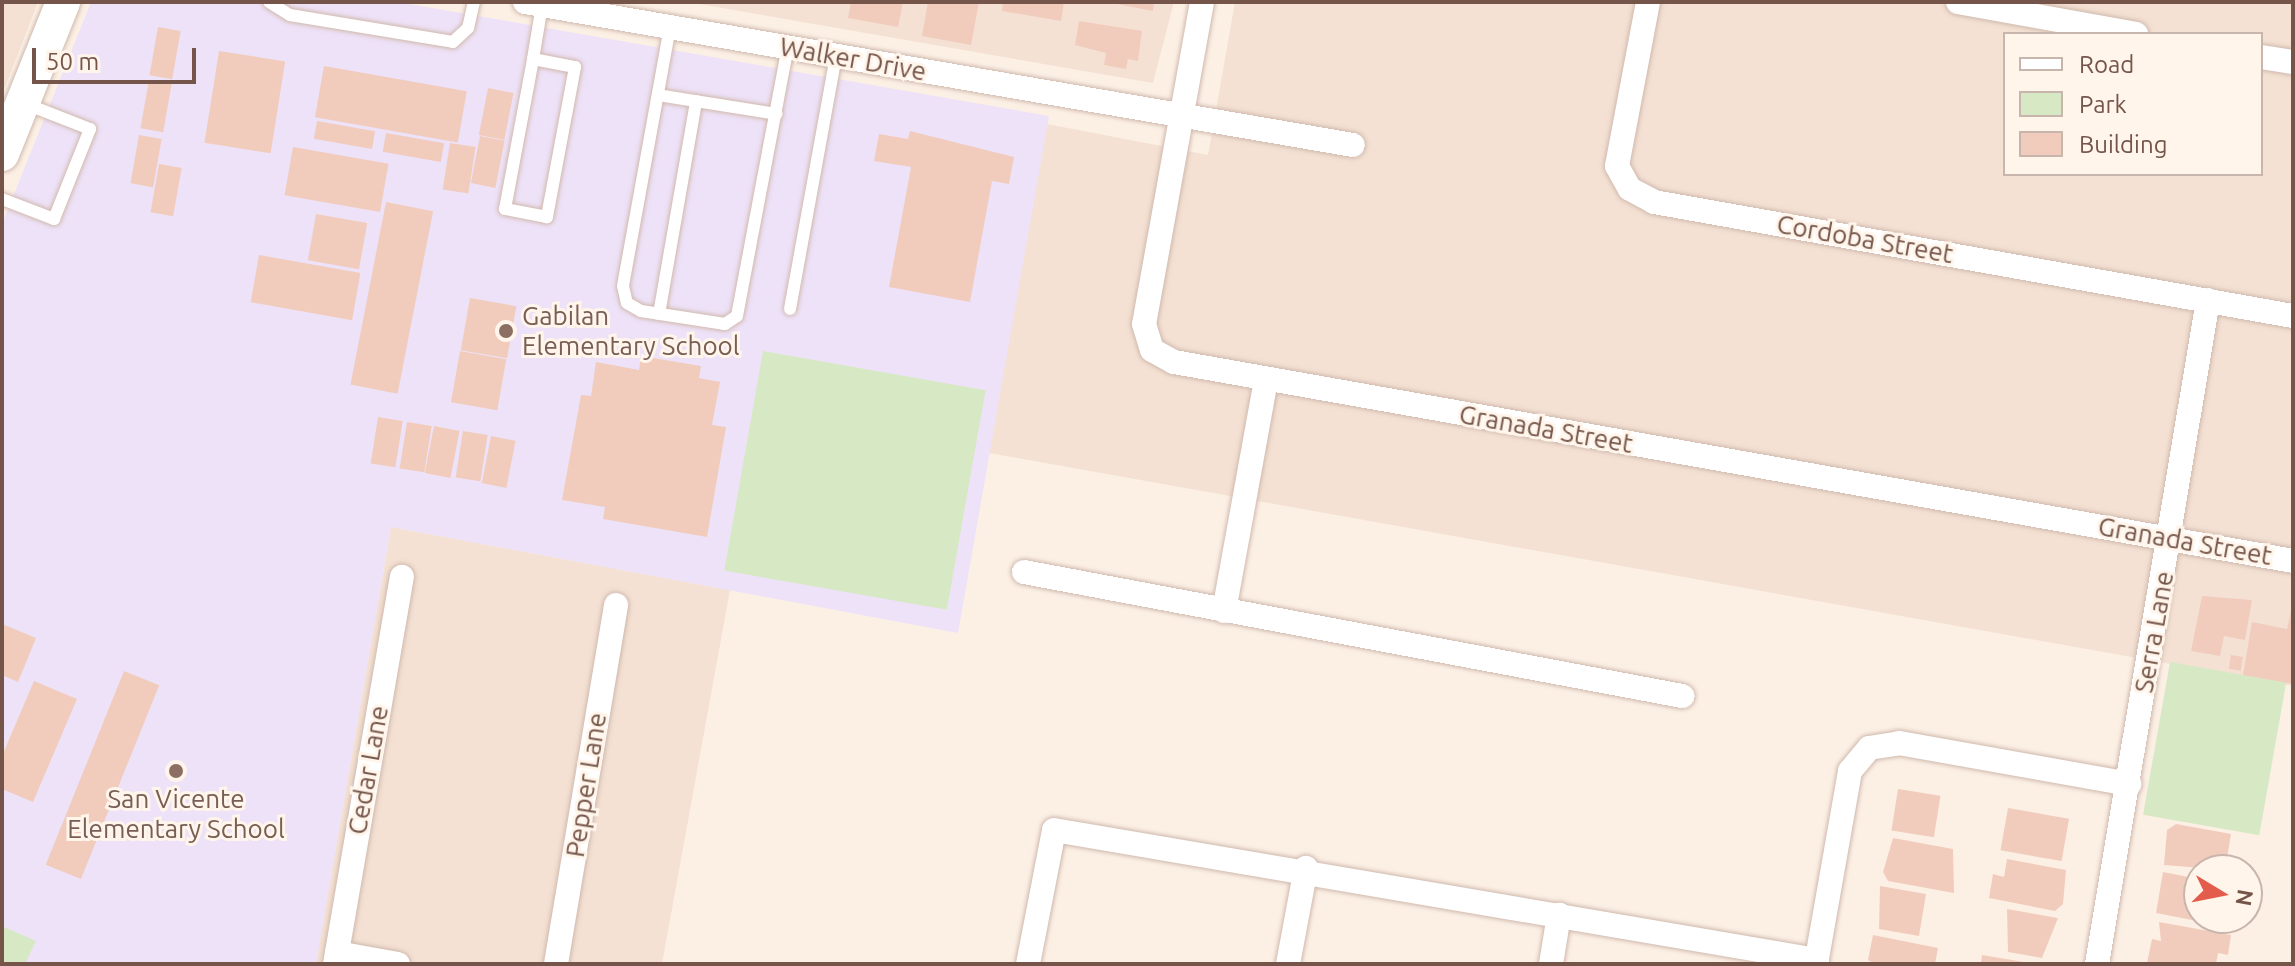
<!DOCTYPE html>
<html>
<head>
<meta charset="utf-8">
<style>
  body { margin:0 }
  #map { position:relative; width:2295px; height:966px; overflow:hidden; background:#fcf0e5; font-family:Ubuntu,sans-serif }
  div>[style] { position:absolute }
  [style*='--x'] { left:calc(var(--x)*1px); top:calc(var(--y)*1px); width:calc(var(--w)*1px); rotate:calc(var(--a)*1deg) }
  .residential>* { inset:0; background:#f4e1d3 }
  .education>* { inset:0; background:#eee2f8 }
  .green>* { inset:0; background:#d7e9c4; transform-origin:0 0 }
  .building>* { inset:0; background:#f1ccbd; transform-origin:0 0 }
  .roads { filter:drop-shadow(0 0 2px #d0b9ae) drop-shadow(0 0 2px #d0b9ae) }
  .lane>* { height:12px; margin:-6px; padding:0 6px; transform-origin:6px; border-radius:6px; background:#fff }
  .street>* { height:24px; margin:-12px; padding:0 12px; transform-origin:12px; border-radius:12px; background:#fff }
  .secondary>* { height:34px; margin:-17px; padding:0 17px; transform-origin:17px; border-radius:17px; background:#fff }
  .dots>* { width:22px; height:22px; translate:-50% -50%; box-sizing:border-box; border:4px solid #fff5eb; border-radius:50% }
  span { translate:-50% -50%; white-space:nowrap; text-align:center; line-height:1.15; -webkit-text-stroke:6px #fff5eb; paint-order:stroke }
  .street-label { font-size:26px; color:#75554a }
  .education-label { font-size:26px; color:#785e54 }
  .left { translate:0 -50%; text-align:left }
  .frame { position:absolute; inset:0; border:4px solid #75554a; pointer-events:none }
  .legend { position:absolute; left:2003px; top:32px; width:260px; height:144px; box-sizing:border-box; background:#fff5eb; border:2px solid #c8b5ab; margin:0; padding:10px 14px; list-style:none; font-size:24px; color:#75554a }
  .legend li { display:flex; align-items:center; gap:16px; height:40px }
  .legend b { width:40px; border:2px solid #c8b5ab }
  .north { position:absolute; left:2183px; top:854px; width:80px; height:80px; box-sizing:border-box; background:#fff5eb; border:2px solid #c8b5ab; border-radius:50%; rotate:100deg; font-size:22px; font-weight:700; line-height:32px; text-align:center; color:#75554a }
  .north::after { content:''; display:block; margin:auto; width:28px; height:36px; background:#e45d4c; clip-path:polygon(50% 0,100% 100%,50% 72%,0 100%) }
  .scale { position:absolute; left:32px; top:48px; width:164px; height:36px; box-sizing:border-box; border:4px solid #75554a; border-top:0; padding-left:10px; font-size:24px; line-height:28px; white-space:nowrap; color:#75554a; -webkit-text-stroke:6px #fff5eb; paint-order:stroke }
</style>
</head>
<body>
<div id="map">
  <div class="residential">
    <i style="clip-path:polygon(2px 2px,38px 2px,2px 95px)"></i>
    <i style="clip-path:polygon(688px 2px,1174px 2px,1153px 83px)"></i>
    <i style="clip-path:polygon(evenodd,1235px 2px,2293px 2px,2293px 686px,989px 453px,1047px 124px,1208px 155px,1235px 2px,2005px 34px,2261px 34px,2261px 174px,2005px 174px,2005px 34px)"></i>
    <i style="clip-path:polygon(391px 527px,730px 590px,662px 964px,316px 963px)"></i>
  </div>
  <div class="education">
    <i style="clip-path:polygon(91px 2px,398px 2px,1049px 116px,958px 633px,391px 527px,316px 964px,2px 964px,2px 224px)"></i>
  </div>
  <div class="green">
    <i style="left:763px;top:351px;width:226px;height:223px;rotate:10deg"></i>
    <i style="left:2170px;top:662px;width:118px;height:155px;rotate:10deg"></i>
    <i style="clip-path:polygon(2px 926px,36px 941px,25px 964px,2px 963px)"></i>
  </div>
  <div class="building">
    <i style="clip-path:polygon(851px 2px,903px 2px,898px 27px,848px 18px)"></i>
    <i style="clip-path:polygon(928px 2px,979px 2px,971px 45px,922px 36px)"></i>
    <i style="clip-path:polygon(1003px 2px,1064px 2px,1061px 21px,1002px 11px)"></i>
    <i style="clip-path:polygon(1107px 2px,1154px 2px,1153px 11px)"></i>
    <i style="clip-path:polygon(1079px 21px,1142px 31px,1138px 61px,1128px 59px,1126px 69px,1104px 65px,1106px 53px,1075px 45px)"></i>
    <i style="left:158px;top:27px;width:23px;height:49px;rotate:10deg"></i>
    <i style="left:219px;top:51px;width:67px;height:93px;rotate:9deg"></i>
    <i style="left:324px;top:66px;width:145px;height:52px;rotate:10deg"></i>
    <i style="left:149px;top:80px;width:23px;height:49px;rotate:10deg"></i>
    <i style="left:488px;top:88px;width:26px;height:48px;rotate:11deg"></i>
    <i style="left:317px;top:121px;width:59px;height:18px;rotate:10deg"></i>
    <i style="clip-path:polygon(910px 131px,1014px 157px,1009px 184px,992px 181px,970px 302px,889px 287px,911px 167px,874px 161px,879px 134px,908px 139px)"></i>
    <i style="left:386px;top:133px;width:59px;height:19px;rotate:10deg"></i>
    <i style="left:139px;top:135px;width:23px;height:49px;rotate:10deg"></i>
    <i style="left:480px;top:136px;width:25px;height:48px;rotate:11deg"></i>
    <i style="left:450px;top:143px;width:26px;height:47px;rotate:9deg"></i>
    <i style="left:293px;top:147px;width:97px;height:49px;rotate:10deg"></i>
    <i style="left:159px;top:164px;width:23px;height:49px;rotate:10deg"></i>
    <i style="left:386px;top:202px;width:48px;height:186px;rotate:11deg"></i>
    <i style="left:316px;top:214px;width:52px;height:47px;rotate:10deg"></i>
    <i style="left:259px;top:255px;width:103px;height:48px;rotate:10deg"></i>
    <i style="left:470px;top:298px;width:47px;height:53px;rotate:10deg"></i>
    <i style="left:460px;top:351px;width:47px;height:52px;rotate:10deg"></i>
    <i style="clip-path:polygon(641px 356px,701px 366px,699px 378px,720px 382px,712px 425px,726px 427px,707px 537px,603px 519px,605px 507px,562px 500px,581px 395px,591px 396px,596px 362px,639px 370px)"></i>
    <i style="left:378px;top:417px;width:25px;height:47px;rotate:9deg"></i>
    <i style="left:407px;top:422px;width:25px;height:47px;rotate:9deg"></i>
    <i style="left:434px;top:426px;width:26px;height:48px;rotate:11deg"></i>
    <i style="left:463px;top:431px;width:25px;height:47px;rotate:9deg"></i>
    <i style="left:491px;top:436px;width:25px;height:48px;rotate:11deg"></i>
    <i style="clip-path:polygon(2202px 596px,2252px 600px,2245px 640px,2224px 636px,2220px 656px,2191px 651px)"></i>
    <i style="clip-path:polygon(2293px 603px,2293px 684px,2243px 675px,2252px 622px,2287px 629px)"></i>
    <i style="clip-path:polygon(2px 624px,36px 638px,18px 682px,2px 675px)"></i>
    <i style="left:2231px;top:655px;width:12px;height:14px;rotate:9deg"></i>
    <i style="left:124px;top:671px;width:38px;height:209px;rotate:22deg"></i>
    <i style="clip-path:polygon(34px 681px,77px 699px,33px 802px,2px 789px,2px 756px)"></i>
    <i style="left:1898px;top:789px;width:43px;height:42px;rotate:9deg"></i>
    <i style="left:2008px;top:808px;width:62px;height:43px;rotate:10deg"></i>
    <i style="clip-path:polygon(2176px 824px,2231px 834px,2225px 870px,2164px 865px,2167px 830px)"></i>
    <i style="clip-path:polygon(1893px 838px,1953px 849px,1954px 893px,1888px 881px,1883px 872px)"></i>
    <i style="clip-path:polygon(2007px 859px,2066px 870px,2063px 904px,2055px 911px,1989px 898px,1993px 874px,2004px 877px)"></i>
    <i style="clip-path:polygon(2163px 872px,2199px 879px,2197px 921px,2156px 913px)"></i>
    <i style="clip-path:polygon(1880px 886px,1926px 894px,1919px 936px,1879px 929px)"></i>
    <i style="clip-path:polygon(2007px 909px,2058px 918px,2042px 958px,2008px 952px)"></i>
    <i style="clip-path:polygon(2159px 922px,2231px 935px,2228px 955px,2218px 953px,2216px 964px,2147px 963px,2152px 939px,2161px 941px)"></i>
    <i style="clip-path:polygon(1873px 935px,1938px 948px,1935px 964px,1875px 964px,1868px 960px)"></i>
    <i style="clip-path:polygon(1982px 955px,2024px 962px,2024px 964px,1981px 964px)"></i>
  </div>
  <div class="roads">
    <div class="lane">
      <i style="--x:269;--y:2;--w:25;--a:32"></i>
      <i style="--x:290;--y:15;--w:165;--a:9.4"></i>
      <i style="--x:453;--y:42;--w:21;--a:-43"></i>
      <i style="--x:468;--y:28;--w:27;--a:-77"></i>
      <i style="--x:670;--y:27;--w:263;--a:100.3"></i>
      <i style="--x:623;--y:286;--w:17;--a:77"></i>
      <i style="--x:627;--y:303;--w:16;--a:30"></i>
      <i style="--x:641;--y:311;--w:85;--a:8.8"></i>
      <i style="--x:725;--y:324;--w:14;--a:-34"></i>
      <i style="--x:737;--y:316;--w:274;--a:-79.3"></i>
      <i style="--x:533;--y:59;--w:43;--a:10.8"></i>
      <i style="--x:575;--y:67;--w:153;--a:100.6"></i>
      <i style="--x:547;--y:217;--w:43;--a:-169.2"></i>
      <i style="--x:505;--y:209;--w:153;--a:-79.4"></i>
      <i style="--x:533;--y:59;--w:55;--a:-80.5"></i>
      <i style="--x:658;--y:95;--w:120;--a:9.1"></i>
      <i style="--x:2;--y:199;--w:56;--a:21"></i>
      <i style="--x:54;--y:219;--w:97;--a:-68.2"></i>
      <i style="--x:90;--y:129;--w:69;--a:-158.7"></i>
      <i style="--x:790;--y:309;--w:257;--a:-79.7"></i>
      <i style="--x:659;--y:314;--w:216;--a:-80.1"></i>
    </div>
    <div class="street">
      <i style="--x:525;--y:2;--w:840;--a:9.8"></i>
      <i style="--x:1202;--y:2;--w:327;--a:100.2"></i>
      <i style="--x:1144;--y:324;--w:27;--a:73"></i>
      <i style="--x:1152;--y:350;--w:25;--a:29"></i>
      <i style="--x:1174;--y:362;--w:1137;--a:10.08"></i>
      <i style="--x:1648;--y:2;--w:167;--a:100.7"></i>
      <i style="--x:1617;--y:166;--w:26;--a:61"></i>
      <i style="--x:1630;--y:189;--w:27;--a:28"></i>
      <i style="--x:1654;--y:202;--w:649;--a:10.12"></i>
      <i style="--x:1958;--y:2;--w:181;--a:10.2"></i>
      <i style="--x:2261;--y:57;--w:32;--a:9"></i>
      <i style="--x:1024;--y:572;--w:670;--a:10.67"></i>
      <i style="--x:1224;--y:611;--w:235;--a:-79.7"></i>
      <i style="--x:337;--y:953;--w:62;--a:10.2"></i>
      <i style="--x:335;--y:964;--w:393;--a:-80.2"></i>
      <i style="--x:556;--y:964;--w:364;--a:-80.5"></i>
      <i style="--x:1028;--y:964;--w:136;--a:-79"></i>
      <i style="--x:1054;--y:830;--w:774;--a:9.67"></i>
      <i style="--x:1288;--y:964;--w:98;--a:-79.4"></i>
      <i style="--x:1551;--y:964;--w:50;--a:-80.7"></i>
      <i style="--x:1816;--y:964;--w:196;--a:-80"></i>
      <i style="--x:1850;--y:771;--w:30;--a:-50"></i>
      <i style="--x:1869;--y:748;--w:30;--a:-9"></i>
      <i style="--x:1899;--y:743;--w:234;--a:10.1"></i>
      <i style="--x:2097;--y:964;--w:673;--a:-80.51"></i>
    </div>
    <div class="secondary">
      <i style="--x:2;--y:154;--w:164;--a:-68.1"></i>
    </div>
  </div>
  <div class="dots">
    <i style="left:506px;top:331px;background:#8d6e63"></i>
    <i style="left:176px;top:771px;background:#8d6e63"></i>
  </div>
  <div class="street-label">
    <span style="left:853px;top:59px;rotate:10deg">Walker Drive</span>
    <span style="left:1865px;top:239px;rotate:10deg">Cordoba Street</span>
    <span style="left:1546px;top:429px;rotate:10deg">Granada Street</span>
    <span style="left:2185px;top:541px;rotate:10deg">Granada Street</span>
    <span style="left:2154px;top:632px;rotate:-80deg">Serra Lane</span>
    <span style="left:368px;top:770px;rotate:-80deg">Cedar Lane</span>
    <span style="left:586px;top:785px;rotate:-81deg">Pepper Lane</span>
  </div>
  <div class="education-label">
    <span class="left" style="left:522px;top:331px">Gabilan<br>Elementary School</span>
    <span style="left:176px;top:814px">San Vicente<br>Elementary School</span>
  </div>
  <div class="frame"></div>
  <ul class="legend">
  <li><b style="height:10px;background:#fff"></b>Road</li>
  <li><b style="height:22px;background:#d7e9c4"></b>Park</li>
  <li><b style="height:22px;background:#f1ccbd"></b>Building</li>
  </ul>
  <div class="north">N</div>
  <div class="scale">50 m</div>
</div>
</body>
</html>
